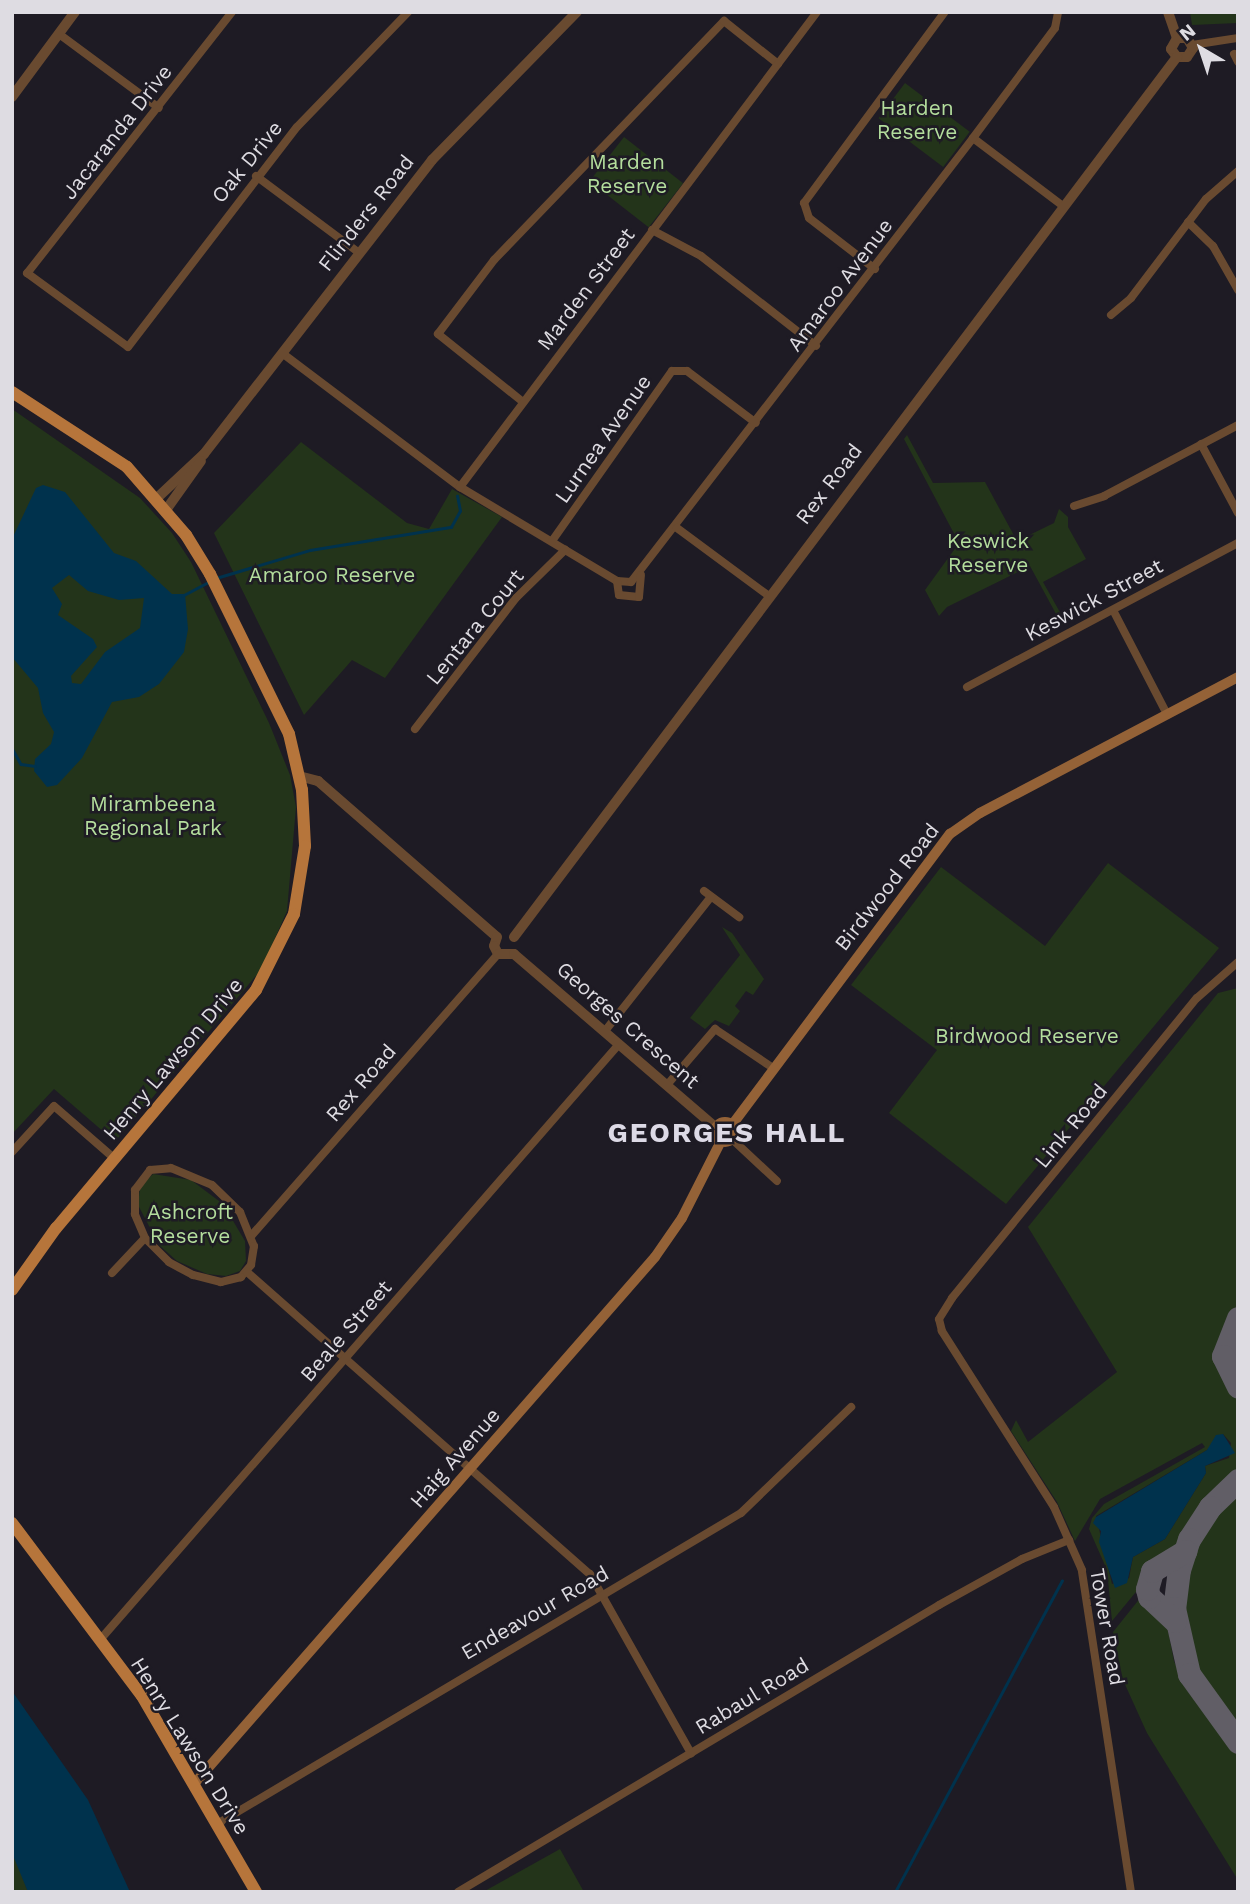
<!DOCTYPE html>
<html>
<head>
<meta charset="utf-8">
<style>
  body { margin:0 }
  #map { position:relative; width:1250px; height:1904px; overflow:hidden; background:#1e1b24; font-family:"Work Sans",sans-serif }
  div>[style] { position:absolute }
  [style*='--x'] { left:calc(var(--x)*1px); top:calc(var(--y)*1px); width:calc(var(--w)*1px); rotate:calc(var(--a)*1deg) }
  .green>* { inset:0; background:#23341a; transform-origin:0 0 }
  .water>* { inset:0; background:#00324d }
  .stream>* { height:2.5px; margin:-1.25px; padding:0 1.25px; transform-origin:1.25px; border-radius:1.25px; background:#00324d }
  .taxiway>* { height:23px; margin:-11.5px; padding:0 11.5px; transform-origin:11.5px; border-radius:11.5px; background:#615e66 }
  .minor>* { height:8px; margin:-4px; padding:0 4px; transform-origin:4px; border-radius:4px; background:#694a30 }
  .tertiary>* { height:10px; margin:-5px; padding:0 5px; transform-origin:5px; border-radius:5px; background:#694a30 }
  .secondary>* { height:10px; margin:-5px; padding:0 5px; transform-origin:5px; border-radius:5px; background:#946237 }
  .secondary>.ring { margin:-5px; padding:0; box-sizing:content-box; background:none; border:10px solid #946237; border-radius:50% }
  .primary>* { height:12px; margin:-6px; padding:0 6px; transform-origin:6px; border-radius:6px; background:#b6753b }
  span { translate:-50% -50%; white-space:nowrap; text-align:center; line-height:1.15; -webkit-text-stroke:5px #1e1b24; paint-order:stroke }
  .park-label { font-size:21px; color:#b4de9d }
  .street-label { font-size:21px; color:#dedce2 }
  .district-label { font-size:28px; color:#dddae6; font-weight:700; letter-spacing:2px }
  .frame { position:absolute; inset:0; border:14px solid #dedce2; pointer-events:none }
  .north { position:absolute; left:1166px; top:14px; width:70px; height:70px; -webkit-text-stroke:5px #1e1b24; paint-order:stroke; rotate:321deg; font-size:19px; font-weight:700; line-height:28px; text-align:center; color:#dedce2 }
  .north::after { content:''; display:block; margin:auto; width:24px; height:32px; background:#dedce2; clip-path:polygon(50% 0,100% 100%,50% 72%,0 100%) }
</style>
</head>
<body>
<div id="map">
  <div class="green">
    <i style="clip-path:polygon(1190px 12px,1238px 12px,1238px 23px,1192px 25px)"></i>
    <i style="left:905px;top:83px;width:81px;height:44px;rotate:37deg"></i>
    <i style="left:624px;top:137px;width:75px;height:56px;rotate:38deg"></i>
    <i style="clip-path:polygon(12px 409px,140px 498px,172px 533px,191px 562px,269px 723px,290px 775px,296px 807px,287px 911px,261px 970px,118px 1138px,112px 1139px,54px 1089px,12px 1134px)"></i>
    <i style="clip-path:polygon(907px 435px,933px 483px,985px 482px,1017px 541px,1054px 523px,1059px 509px,1068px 517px,1068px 527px,1086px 559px,1043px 582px,1066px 623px,1062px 625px,1030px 566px,947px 607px,939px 616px,925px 590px,959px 543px,904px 439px)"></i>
    <i style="clip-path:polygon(301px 442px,407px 523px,429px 529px,452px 489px,502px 517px,385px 678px,352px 660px,304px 715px,214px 533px)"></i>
    <i style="clip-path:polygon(1108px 863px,1219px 948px,1006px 1204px,889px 1113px,937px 1050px,851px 985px,941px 867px,1045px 946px)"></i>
    <i style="clip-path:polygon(722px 927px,732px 933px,764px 979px,753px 995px,746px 991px,735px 1006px,740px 1011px,729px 1026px,715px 1020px,705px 1029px,690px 1018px,740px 955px)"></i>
    <i style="clip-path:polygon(evenodd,1238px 988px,1238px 1302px,1216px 1354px,1219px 1373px,1238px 1398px,1238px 1468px,1202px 1502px,1175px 1551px,1144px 1570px,1140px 1587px,1112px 1621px,1107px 1570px,1089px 1529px,1092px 1518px,1104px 1504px,1205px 1447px,1202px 1443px,1100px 1499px,1075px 1541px,1057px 1502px,1011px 1431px,1016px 1420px,1028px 1442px,1117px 1372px,1028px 1227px,1218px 993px,1238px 988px,1223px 1434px,1231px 1443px,1229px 1458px,1205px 1466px,1206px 1473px,1165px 1539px,1133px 1557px,1129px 1578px,1112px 1584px,1096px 1516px,1207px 1450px,1223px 1434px)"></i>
    <i style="clip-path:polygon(153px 1174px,191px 1180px,223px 1204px,245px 1241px,246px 1261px,240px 1271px,226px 1276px,207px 1274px,177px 1261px,159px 1245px,138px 1205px,140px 1187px)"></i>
    <i style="clip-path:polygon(1238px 1491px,1238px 1727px,1201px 1678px,1187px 1639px,1183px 1613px,1187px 1573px,1196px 1547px,1218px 1511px)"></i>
    <i style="clip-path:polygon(1141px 1597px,1166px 1620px,1174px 1661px,1186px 1689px,1238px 1756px,1238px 1880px,1147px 1733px,1123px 1680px,1113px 1632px)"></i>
    <i style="clip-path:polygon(560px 1849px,584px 1892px,483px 1892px)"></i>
    <i style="clip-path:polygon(12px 1853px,16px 1859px,28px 1892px,12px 1892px)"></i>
  </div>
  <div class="water">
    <i style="clip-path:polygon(evenodd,43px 485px,65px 492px,114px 553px,136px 561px,172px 594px,185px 594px,188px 629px,184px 652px,159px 684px,139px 697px,112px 702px,82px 758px,57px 785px,47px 787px,34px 771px,35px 759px,51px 744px,54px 732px,43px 713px,38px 688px,12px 657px,12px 539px,36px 488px,43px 485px,69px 575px,88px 591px,119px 600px,144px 598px,140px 628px,105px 652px,81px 684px,72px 683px,71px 676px,97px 647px,93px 639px,58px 615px,62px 604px,52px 588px,69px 575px)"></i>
    <i style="clip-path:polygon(1223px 1434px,1235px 1453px,1205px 1466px,1206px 1473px,1165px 1539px,1133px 1557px,1127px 1583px,1115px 1588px,1099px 1542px,1101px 1531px,1093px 1523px,1096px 1517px,1207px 1450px,1216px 1435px)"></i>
    <i style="clip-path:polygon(12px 1691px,88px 1800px,130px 1892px,28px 1892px,12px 1853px)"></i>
  </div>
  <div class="stream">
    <i style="--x:216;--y:578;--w:98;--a:-16.6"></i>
    <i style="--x:310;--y:550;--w:143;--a:-9.3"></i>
    <i style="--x:451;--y:527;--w:18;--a:-61"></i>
    <i style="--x:460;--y:511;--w:15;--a:-101"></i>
    <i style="--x:182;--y:596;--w:32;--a:-28"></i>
    <i style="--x:12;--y:748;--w:18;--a:61"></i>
    <i style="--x:21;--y:764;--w:14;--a:8"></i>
    <i style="--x:895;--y:1892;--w:353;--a:-61.8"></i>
  </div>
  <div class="taxiway">
    <i style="--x:1238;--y:1318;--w:41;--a:111.5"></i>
    <i style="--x:1223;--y:1356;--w:34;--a:64"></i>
    <i style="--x:1238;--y:1480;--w:39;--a:136"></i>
    <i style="--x:1210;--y:1507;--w:38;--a:123"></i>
    <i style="--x:1189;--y:1539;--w:32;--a:108"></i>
    <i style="--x:1179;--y:1569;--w:39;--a:97"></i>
    <i style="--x:1174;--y:1608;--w:68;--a:77.2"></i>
    <i style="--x:1189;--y:1674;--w:84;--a:54.2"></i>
    <i style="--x:1175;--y:1621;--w:35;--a:-137"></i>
    <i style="--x:1149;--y:1597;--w:8;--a:-104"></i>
    <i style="--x:1147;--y:1589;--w:19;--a:-74"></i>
    <i style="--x:1152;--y:1571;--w:39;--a:-31"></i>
  </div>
  <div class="minor">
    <i style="--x:232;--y:12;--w:332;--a:128.1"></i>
    <i style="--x:27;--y:273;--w:125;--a:36.2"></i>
    <i style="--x:128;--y:347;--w:277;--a:-52.5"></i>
    <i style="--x:297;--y:127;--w:160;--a:-46"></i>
    <i style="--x:59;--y:34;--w:124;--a:36.5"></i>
    <i style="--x:1192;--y:45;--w:47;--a:-8.7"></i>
    <i style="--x:1234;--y:54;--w:9;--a:63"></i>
    <i style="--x:973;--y:138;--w:113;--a:37.1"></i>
    <i style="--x:256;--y:176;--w:127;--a:36.7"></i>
    <i style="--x:1188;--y:222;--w:35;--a:44"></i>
    <i style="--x:1213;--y:246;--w:51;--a:60.4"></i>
    <i style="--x:652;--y:230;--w:55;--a:28"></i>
    <i style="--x:701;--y:256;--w:146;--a:38"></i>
    <i style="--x:875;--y:269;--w:83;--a:-142.3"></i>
    <i style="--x:809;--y:218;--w:16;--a:-108"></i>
    <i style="--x:804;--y:203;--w:237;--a:-53.6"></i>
    <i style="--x:1111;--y:315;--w:26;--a:-40"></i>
    <i style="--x:1131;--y:298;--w:124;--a:-52.9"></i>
    <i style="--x:1206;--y:199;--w:43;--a:-41.2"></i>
    <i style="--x:282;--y:353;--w:223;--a:37"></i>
    <i style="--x:460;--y:487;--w:183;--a:30.9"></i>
    <i style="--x:617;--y:581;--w:14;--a:4"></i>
    <i style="--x:631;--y:582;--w:560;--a:-52.39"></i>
    <i style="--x:973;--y:138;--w:137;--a:-53.3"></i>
    <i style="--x:1055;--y:28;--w:16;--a:-79"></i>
    <i style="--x:523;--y:402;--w:109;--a:-141.3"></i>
    <i style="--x:438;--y:334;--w:93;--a:-52.9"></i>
    <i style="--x:494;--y:260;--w:332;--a:-46.1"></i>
    <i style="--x:724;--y:21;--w:69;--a:38.5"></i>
    <i style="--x:1201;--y:444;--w:78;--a:61.8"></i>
    <i style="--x:460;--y:487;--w:594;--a:-53.07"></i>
    <i style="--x:1074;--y:506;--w:32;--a:-18"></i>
    <i style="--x:1104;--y:496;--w:152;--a:-27.9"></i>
    <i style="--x:677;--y:528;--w:114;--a:36.5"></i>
    <i style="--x:552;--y:541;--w:208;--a:-54.8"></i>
    <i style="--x:672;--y:371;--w:15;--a:0"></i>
    <i style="--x:687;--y:371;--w:86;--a:37"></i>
    <i style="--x:617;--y:581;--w:14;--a:82"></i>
    <i style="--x:619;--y:595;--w:20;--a:6"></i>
    <i style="--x:639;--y:597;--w:22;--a:-85"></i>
    <i style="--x:1113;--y:610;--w:117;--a:62.6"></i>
    <i style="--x:967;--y:687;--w:307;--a:-28"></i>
    <i style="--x:415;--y:729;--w:165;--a:-52.4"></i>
    <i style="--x:516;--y:598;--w:69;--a:-44.4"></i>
    <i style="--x:704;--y:891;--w:44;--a:36.6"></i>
    <i style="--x:605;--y:1031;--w:171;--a:-51.7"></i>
    <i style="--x:667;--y:1085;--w:74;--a:-49.4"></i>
    <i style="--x:715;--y:1029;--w:70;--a:33.9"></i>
    <i style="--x:733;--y:1140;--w:60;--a:43"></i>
    <i style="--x:12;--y:1152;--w:62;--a:-47.6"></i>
    <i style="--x:54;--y:1106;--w:81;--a:41"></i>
    <i style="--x:171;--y:1168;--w:44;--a:22.5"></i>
    <i style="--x:212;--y:1185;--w:39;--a:44"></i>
    <i style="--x:240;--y:1212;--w:37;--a:68"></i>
    <i style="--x:254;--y:1246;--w:19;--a:99"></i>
    <i style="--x:251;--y:1265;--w:16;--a:130"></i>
    <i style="--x:241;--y:1277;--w:21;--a:166"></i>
    <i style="--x:221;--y:1282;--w:29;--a:-166"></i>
    <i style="--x:193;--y:1275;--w:27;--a:-152"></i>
    <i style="--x:169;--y:1262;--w:34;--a:-135"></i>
    <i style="--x:145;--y:1238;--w:26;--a:-113"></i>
    <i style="--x:135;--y:1214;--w:24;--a:-90"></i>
    <i style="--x:135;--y:1190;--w:25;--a:-53"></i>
    <i style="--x:150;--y:1170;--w:21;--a:-5"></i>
    <i style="--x:252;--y:1235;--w:373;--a:-48.8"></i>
    <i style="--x:247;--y:1272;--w:457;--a:41.4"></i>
    <i style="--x:590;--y:1574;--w:206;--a:60.6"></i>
    <i style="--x:112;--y:1273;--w:48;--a:-46.7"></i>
    <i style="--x:99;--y:1641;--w:792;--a:-48.94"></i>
    <i style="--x:217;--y:1824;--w:609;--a:-30.69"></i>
    <i style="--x:741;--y:1513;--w:153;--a:-43.9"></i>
    <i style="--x:458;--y:1892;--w:560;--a:-30.82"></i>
    <i style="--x:939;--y:1605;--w:95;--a:-29"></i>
    <i style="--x:1022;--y:1559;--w:51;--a:-22"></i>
    <i style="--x:1131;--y:1892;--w:326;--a:-98.7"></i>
    <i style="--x:1082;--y:1570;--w:69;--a:-114"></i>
    <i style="--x:1054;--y:1507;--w:209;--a:-122.5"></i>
    <i style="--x:942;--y:1331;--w:12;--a:-104"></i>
    <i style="--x:939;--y:1319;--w:25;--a:-58"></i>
    <i style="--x:952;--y:1298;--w:387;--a:-50.8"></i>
    <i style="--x:1197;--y:998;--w:55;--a:-41.3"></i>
  </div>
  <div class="tertiary">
    <i style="--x:1168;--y:12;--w:28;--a:71"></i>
    <i style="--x:1177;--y:57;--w:10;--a:0"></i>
    <i style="--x:1187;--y:57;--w:11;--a:-56"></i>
    <i style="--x:1193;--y:48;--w:12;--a:-121"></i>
    <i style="--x:1187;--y:38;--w:10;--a:180"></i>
    <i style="--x:1177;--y:57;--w:10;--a:-127"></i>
    <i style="--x:1171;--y:49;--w:13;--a:-61"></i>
    <i style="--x:12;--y:97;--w:106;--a:-53.5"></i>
    <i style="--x:157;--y:498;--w:64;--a:-43.1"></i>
    <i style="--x:204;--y:454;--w:372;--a:-52.2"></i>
    <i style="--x:432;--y:160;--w:207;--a:-45.6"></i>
    <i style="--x:166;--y:510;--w:60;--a:-54.5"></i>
    <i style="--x:299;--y:776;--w:20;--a:15"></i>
    <i style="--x:318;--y:781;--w:237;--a:41.1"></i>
    <i style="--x:497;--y:937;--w:9;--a:108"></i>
    <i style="--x:494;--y:946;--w:9;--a:63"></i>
    <i style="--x:498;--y:954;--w:16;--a:0"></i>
    <i style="--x:514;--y:937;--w:1102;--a:-53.01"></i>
    <i style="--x:514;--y:954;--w:265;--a:40.7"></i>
  </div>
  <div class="secondary">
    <i class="ring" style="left:715px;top:1122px;width:10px;height:10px"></i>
    <i style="--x:732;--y:1125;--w:364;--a:-53.2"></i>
    <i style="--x:950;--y:834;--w:37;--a:-35"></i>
    <i style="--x:980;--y:813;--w:292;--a:-27.8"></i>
    <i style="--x:194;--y:1784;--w:700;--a:-48.82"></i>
    <i style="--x:655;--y:1257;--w:47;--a:-55.3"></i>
    <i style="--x:682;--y:1218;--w:86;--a:-63.1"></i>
  </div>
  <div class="primary">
    <i style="--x:12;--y:392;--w:137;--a:33.1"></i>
    <i style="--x:127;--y:467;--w:90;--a:49.1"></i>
    <i style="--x:186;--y:535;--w:46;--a:58.4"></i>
    <i style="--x:210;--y:574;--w:178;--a:63.7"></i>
    <i style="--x:289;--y:734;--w:57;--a:76.9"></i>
    <i style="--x:302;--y:790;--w:56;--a:86.9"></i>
    <i style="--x:305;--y:846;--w:69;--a:99.2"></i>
    <i style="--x:294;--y:914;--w:85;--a:116.6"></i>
    <i style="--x:256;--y:990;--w:311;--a:130"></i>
    <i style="--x:56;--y:1228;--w:76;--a:125.4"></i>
    <i style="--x:12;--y:1523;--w:216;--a:53.1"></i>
    <i style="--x:142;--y:1696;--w:227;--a:59.8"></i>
  </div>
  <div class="park-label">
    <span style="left:917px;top:120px">Harden<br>Reserve</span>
    <span style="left:627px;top:174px">Marden<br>Reserve</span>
    <span style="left:988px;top:553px">Keswick<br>Reserve</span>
    <span style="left:332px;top:575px">Amaroo Reserve</span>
    <span style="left:153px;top:816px">Mirambeena<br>Regional Park</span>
    <span style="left:1027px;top:1036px">Birdwood Reserve</span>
    <span style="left:190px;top:1224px">Ashcroft<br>Reserve</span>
  </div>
  <div class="street-label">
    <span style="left:117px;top:132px;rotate:-52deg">Jacaranda Drive</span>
    <span style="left:247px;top:162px;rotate:-51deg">Oak Drive</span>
    <span style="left:366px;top:213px;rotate:-52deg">Flinders Road</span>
    <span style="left:840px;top:285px;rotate:-53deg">Amaroo Avenue</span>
    <span style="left:586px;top:289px;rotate:-53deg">Marden Street</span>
    <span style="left:603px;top:439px;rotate:-55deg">Lurnea Avenue</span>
    <span style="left:829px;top:484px;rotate:-53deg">Rex Road</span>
    <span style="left:1094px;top:600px;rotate:-28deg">Keswick Street</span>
    <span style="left:475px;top:627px;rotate:-51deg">Lentara Court</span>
    <span style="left:887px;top:887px;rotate:-52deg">Birdwood Road</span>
    <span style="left:628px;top:1025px;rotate:41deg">Georges Crescent</span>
    <span style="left:173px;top:1059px;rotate:-50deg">Henry Lawson Drive</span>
    <span style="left:361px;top:1083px;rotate:-49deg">Rex Road</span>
    <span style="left:1071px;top:1126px;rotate:-51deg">Link Road</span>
    <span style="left:346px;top:1331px;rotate:-49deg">Beale Street</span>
    <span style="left:455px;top:1458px;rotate:-49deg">Haig Avenue</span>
    <span style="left:535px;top:1613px;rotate:-30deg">Endeavour Road</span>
    <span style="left:1107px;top:1627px;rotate:80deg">Tower Road</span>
    <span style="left:752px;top:1696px;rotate:-31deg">Rabaul Road</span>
    <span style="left:190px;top:1746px;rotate:58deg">Henry Lawson Drive</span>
  </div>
  <div class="district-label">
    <span style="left:727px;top:1133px">GEORGES HALL</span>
  </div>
  <div class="frame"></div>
  <div class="north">N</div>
</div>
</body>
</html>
